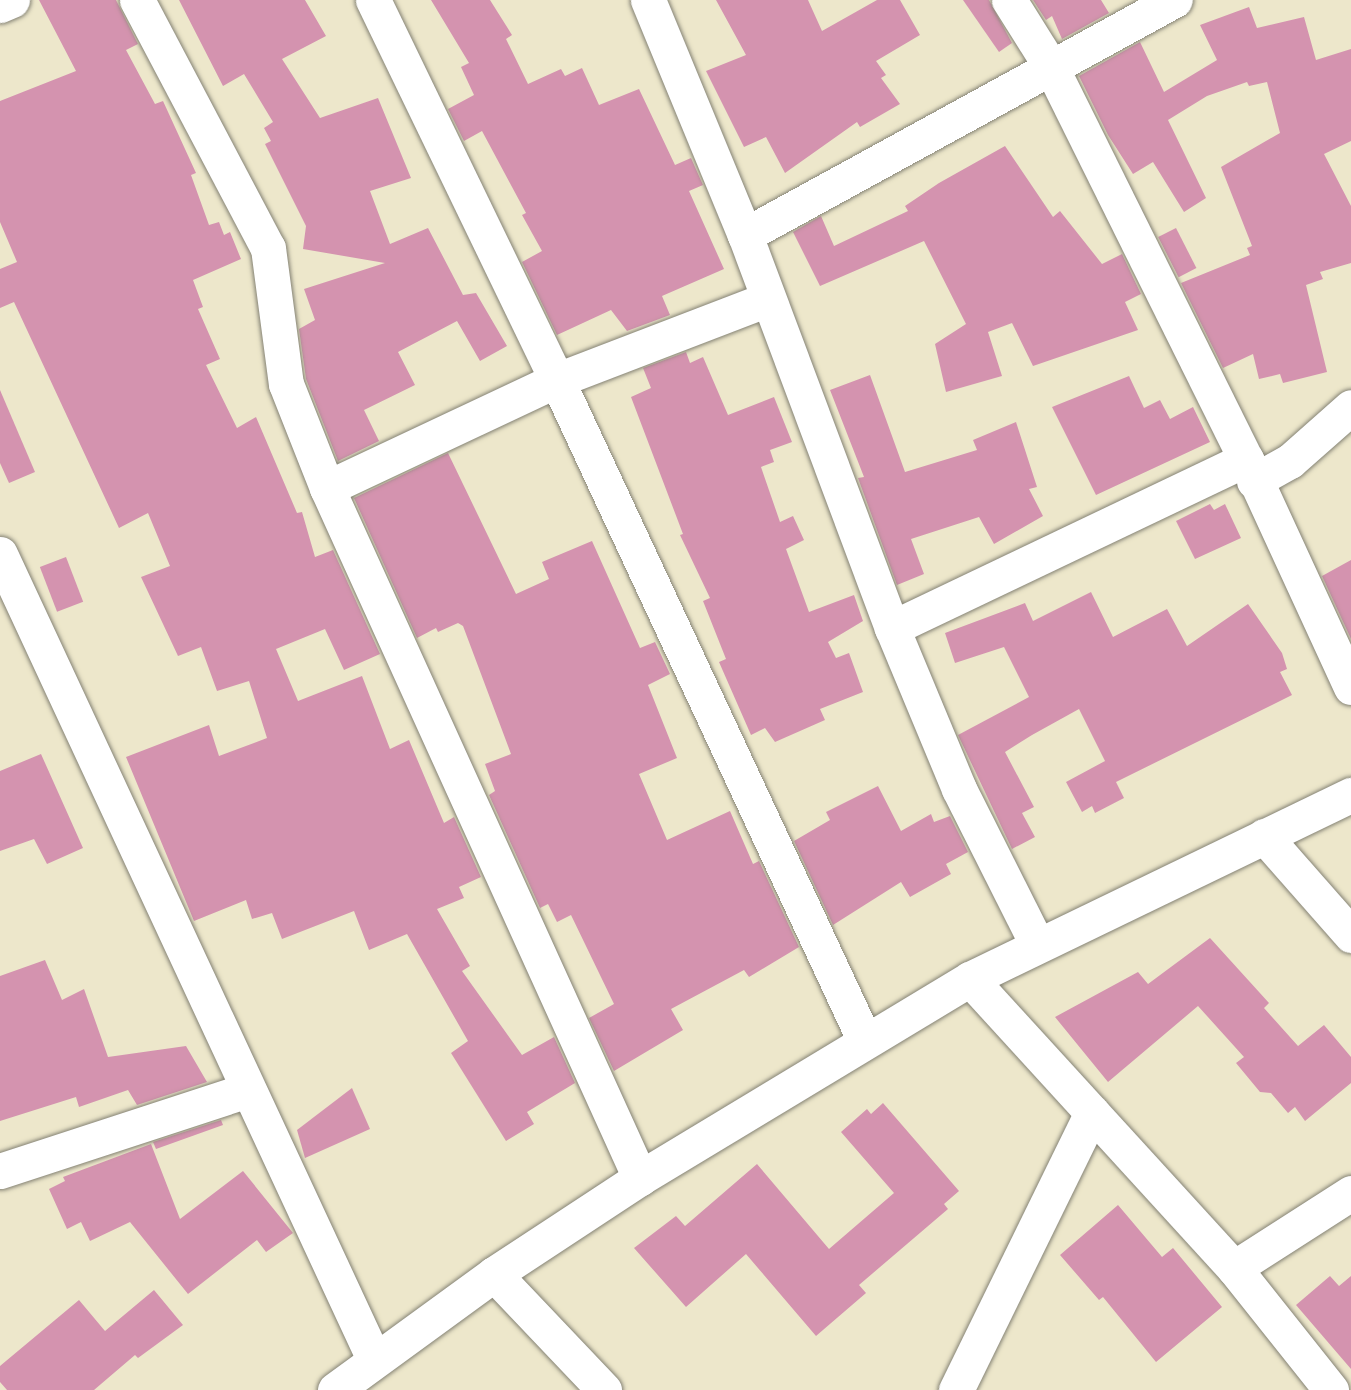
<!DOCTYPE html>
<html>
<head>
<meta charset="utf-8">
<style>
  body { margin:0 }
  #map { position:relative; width:1351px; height:1390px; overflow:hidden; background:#ede7cb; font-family:Pangolin,sans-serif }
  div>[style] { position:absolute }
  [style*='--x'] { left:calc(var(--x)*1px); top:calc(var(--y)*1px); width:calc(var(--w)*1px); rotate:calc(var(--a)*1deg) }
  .building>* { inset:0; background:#d493af; transform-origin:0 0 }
  .roads { filter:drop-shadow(0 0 2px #848274) drop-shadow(0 0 2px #848274) }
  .street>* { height:35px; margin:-17.5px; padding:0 17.5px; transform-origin:17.5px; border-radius:17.5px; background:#fff }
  span { translate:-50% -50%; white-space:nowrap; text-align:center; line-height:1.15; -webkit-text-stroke:5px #fdfcf7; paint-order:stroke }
</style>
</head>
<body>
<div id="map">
  <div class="building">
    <i style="clip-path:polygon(39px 0,116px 0,138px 44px,126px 50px,155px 104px,163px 101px,196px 173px,191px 175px,209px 225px,219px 222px,224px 235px,230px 232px,241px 259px,193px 280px,203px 307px,198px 309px,220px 359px,206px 365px,237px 428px,256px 417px,297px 513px,302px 512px,315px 557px,333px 550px,380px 654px,344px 670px,325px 629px,276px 649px,298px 701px,362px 676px,390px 749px,409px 740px,444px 823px,454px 817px,481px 877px,459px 887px,464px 898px,437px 909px,470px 966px,462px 971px,522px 1055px,554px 1037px,575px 1083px,527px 1112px,534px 1124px,506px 1141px,451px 1053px,468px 1041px,407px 934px,369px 950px,354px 911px,282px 939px,272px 913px,252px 919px,246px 900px,194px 921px,126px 757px,209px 725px,219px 756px,267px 738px,249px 681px,217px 691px,201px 647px,178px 656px,141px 577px,170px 566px,148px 513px,119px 528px,14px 302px,0 308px,0 269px,17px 262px,0 222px,0 101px,76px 71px)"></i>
    <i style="clip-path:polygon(179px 0,305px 0,326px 36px,282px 59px,320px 118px,378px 98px,411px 178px,370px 191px,390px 244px,428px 228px,463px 295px,476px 293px,507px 346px,480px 361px,457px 321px,398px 352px,415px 385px,364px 410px,379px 441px,338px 461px,306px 379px,299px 329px,315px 320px,304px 289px,385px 263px,303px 249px,306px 226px,265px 144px,271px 141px,264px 128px,273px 122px,244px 74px,223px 86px)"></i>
    <i style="clip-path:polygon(431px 0,490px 0,512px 35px,506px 39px,528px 84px,561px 69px,565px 76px,582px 68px,599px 105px,639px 89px,675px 165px,691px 158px,703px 185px,689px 191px,724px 269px,662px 296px,670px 315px,627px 331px,611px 310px,557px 335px,522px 262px,542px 251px,522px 215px,526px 213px,482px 131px,464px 141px,448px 109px,474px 95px,461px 67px,469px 63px)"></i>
    <i style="clip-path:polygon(716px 0,808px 0,822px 31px,877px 0,900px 0,920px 35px,876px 61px,886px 75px,881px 78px,900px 104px,860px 127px,857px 122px,785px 173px,766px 137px,744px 147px,706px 71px,746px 55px)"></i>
    <i style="clip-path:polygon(963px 0,989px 0,1012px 43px,999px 52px)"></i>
    <i style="clip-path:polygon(1033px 0,1101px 0,1109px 13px,1062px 39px,1052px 16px,1046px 20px)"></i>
    <i style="clip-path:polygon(1249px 7px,1257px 28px,1304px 17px,1316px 60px,1351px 49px,1351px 141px,1324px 154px,1351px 206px,1351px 263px,1320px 272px,1323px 279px,1306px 285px,1327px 372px,1283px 383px,1280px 374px,1259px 379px,1253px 354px,1223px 368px,1181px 283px,1250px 255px,1247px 248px,1252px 246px,1221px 167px,1280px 133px,1267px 82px,1249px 86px,1247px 82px,1207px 96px,1168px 120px,1206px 198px,1184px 212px,1153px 162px,1133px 174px,1108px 135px,1079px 76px,1140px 42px,1164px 92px,1217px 60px,1200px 25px)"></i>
    <i style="clip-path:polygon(1005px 146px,1053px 217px,1060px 211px,1102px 264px,1122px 254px,1141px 294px,1125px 302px,1138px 330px,1033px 366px,1012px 323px,988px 332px,1002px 376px,946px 392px,935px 344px,966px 324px,924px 241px,820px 286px,793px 232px,821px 216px,834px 246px,908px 211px,905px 206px,939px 183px)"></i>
    <i style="left:1176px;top:228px;width:45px;height:20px;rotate:63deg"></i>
    <i style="clip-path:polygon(686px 352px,690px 363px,703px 357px,728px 415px,774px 397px,792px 442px,770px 450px,774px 462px,761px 467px,780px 522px,793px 516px,804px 540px,786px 549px,809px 612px,854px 595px,863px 621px,828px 642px,836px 658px,849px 653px,863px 692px,820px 709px,825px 720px,775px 742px,765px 728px,751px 735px,719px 662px,726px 659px,703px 601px,710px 598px,680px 535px,683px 534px,631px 397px,651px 388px,643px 368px)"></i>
    <i style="clip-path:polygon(870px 375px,905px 472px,977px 450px,973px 440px,1016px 422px,1037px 487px,1029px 489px,1043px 516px,994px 544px,979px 517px,911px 539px,924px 574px,897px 585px,858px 478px,864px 477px,830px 390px)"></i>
    <i style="clip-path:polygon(1129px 376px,1144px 408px,1160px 400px,1170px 419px,1193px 407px,1210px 442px,1096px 495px,1052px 407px)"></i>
    <i style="clip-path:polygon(0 390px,35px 472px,9px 483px,0 463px)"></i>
    <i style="clip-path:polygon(448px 453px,516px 594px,549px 579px,542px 562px,592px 541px,640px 648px,655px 642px,670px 674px,648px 685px,677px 758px,639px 774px,667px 840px,730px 811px,753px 864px,759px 861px,799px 947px,749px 977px,744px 970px,671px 1009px,683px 1030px,614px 1071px,589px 1018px,614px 1004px,571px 915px,557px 922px,548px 904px,540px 908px,489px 795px,495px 791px,485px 764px,511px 754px,463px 626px,458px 623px,438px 632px,436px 628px,417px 638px,354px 498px)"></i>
    <i style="clip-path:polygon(1210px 504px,1214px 510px,1225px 504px,1241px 538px,1195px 559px,1176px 521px)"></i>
    <i style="left:66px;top:557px;width:48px;height:28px;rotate:69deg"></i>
    <i style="clip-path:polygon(1351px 560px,1351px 639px,1322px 576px)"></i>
    <i style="clip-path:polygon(1091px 592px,1113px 637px,1167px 609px,1187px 646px,1248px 604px,1282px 653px,1287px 669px,1280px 672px,1292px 695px,1116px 782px,1124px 798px,1095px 813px,1092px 806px,1082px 812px,1066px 782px,1105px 761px,1113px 777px,1079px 709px,1032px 735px,1005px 752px,1034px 807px,1022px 813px,1035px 837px,1012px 849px,958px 735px,1029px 697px,1004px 647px,955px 663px,945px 633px,1025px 603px,1033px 621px)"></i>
    <i style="clip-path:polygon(41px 754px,83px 848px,47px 864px,34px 839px,0 851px,0 771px)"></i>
    <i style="clip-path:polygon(878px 786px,901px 831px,931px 814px,934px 822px,950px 816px,968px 852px,946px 864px,951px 874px,910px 897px,901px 882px,833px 925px,794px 841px,830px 820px,826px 812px)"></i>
    <i style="clip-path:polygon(1210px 938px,1269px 1003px,1264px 1008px,1298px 1046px,1324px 1025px,1351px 1057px,1351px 1083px,1305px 1121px,1295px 1107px,1288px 1113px,1271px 1093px,1260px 1092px,1236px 1063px,1244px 1057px,1198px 1006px,1108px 1082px,1055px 1017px,1138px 972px,1148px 984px)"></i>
    <i style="clip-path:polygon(45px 960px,62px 1000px,84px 989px,108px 1057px,186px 1046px,207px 1082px,137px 1105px,128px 1090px,79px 1107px,76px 1097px,0 1121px,0 976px)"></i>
    <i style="clip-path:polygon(352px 1088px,370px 1129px,305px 1158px,297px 1130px)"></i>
    <i style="clip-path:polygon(883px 1103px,959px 1191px,944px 1204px,948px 1209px,859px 1285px,866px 1293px,816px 1336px,746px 1254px,686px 1307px,634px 1248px,676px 1216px,685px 1226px,757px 1164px,829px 1249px,894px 1193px,841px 1132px,867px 1109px,871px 1114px)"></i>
    <i style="clip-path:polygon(221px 1120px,223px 1125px,156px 1149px,153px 1142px)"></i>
    <i style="clip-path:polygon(151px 1144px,180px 1219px,243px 1171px,293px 1233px,266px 1252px,257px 1240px,188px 1294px,130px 1222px,90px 1241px,81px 1222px,67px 1229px,49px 1189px,65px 1181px,63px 1177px)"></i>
    <i style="clip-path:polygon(1118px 1205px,1162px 1257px,1173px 1248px,1222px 1307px,1156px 1362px,1103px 1297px,1099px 1300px,1060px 1255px)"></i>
    <i style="clip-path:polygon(1330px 1276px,1339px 1286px,1351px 1276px,1351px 1369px,1296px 1305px)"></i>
    <i style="clip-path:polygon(154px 1290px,183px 1325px,138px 1358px,135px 1355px,94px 1390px,7px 1390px,0 1382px,0 1366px,79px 1300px,105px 1331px)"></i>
  </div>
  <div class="roads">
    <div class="street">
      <i style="--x:137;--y:0;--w:280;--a:62.2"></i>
      <i style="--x:268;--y:248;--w:137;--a:82.5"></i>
      <i style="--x:286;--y:384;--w:112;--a:68.5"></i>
      <i style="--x:327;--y:488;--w:758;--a:65.6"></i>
      <i style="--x:373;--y:0;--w:422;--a:64.2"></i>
      <i style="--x:557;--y:380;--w:729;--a:65.02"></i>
      <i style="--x:648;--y:0;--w:254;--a:67.6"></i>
      <i style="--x:745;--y:235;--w:420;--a:69.5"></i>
      <i style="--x:892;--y:628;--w:174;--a:67.4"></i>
      <i style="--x:959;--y:789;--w:174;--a:63.3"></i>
      <i style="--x:1009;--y:0;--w:79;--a:57.9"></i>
      <i style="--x:1051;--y:67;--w:438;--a:63.6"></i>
      <i style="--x:1246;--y:459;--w:251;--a:65.3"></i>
      <i style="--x:0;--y:5;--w:13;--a:-23"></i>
      <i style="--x:745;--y:235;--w:490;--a:-28.7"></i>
      <i style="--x:1254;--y:481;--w:41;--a:-29.1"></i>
      <i style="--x:1290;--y:461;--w:81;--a:-41.5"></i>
      <i style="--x:327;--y:488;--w:254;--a:-25.2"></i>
      <i style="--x:557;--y:380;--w:226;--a:-21"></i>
      <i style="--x:0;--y:554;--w:888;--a:65.08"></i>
      <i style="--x:892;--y:628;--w:392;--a:-25.5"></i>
      <i style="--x:1264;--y:836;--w:132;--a:48.7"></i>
      <i style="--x:970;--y:979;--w:391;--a:47.6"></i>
      <i style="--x:1234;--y:1268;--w:156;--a:51.5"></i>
      <i style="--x:0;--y:1171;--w:261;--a:-18.1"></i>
      <i style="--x:1234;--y:1268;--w:139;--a:-32.7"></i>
      <i style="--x:494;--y:1274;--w:160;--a:46.5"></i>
      <i style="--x:335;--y:1390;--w:197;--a:-36.1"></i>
      <i style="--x:494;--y:1274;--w:175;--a:-33.3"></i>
      <i style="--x:640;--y:1178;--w:385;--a:-31.1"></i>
      <i style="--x:970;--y:979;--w:423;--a:-25.8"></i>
      <i style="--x:956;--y:1390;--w:309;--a:-63.9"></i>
    </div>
  </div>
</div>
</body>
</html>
